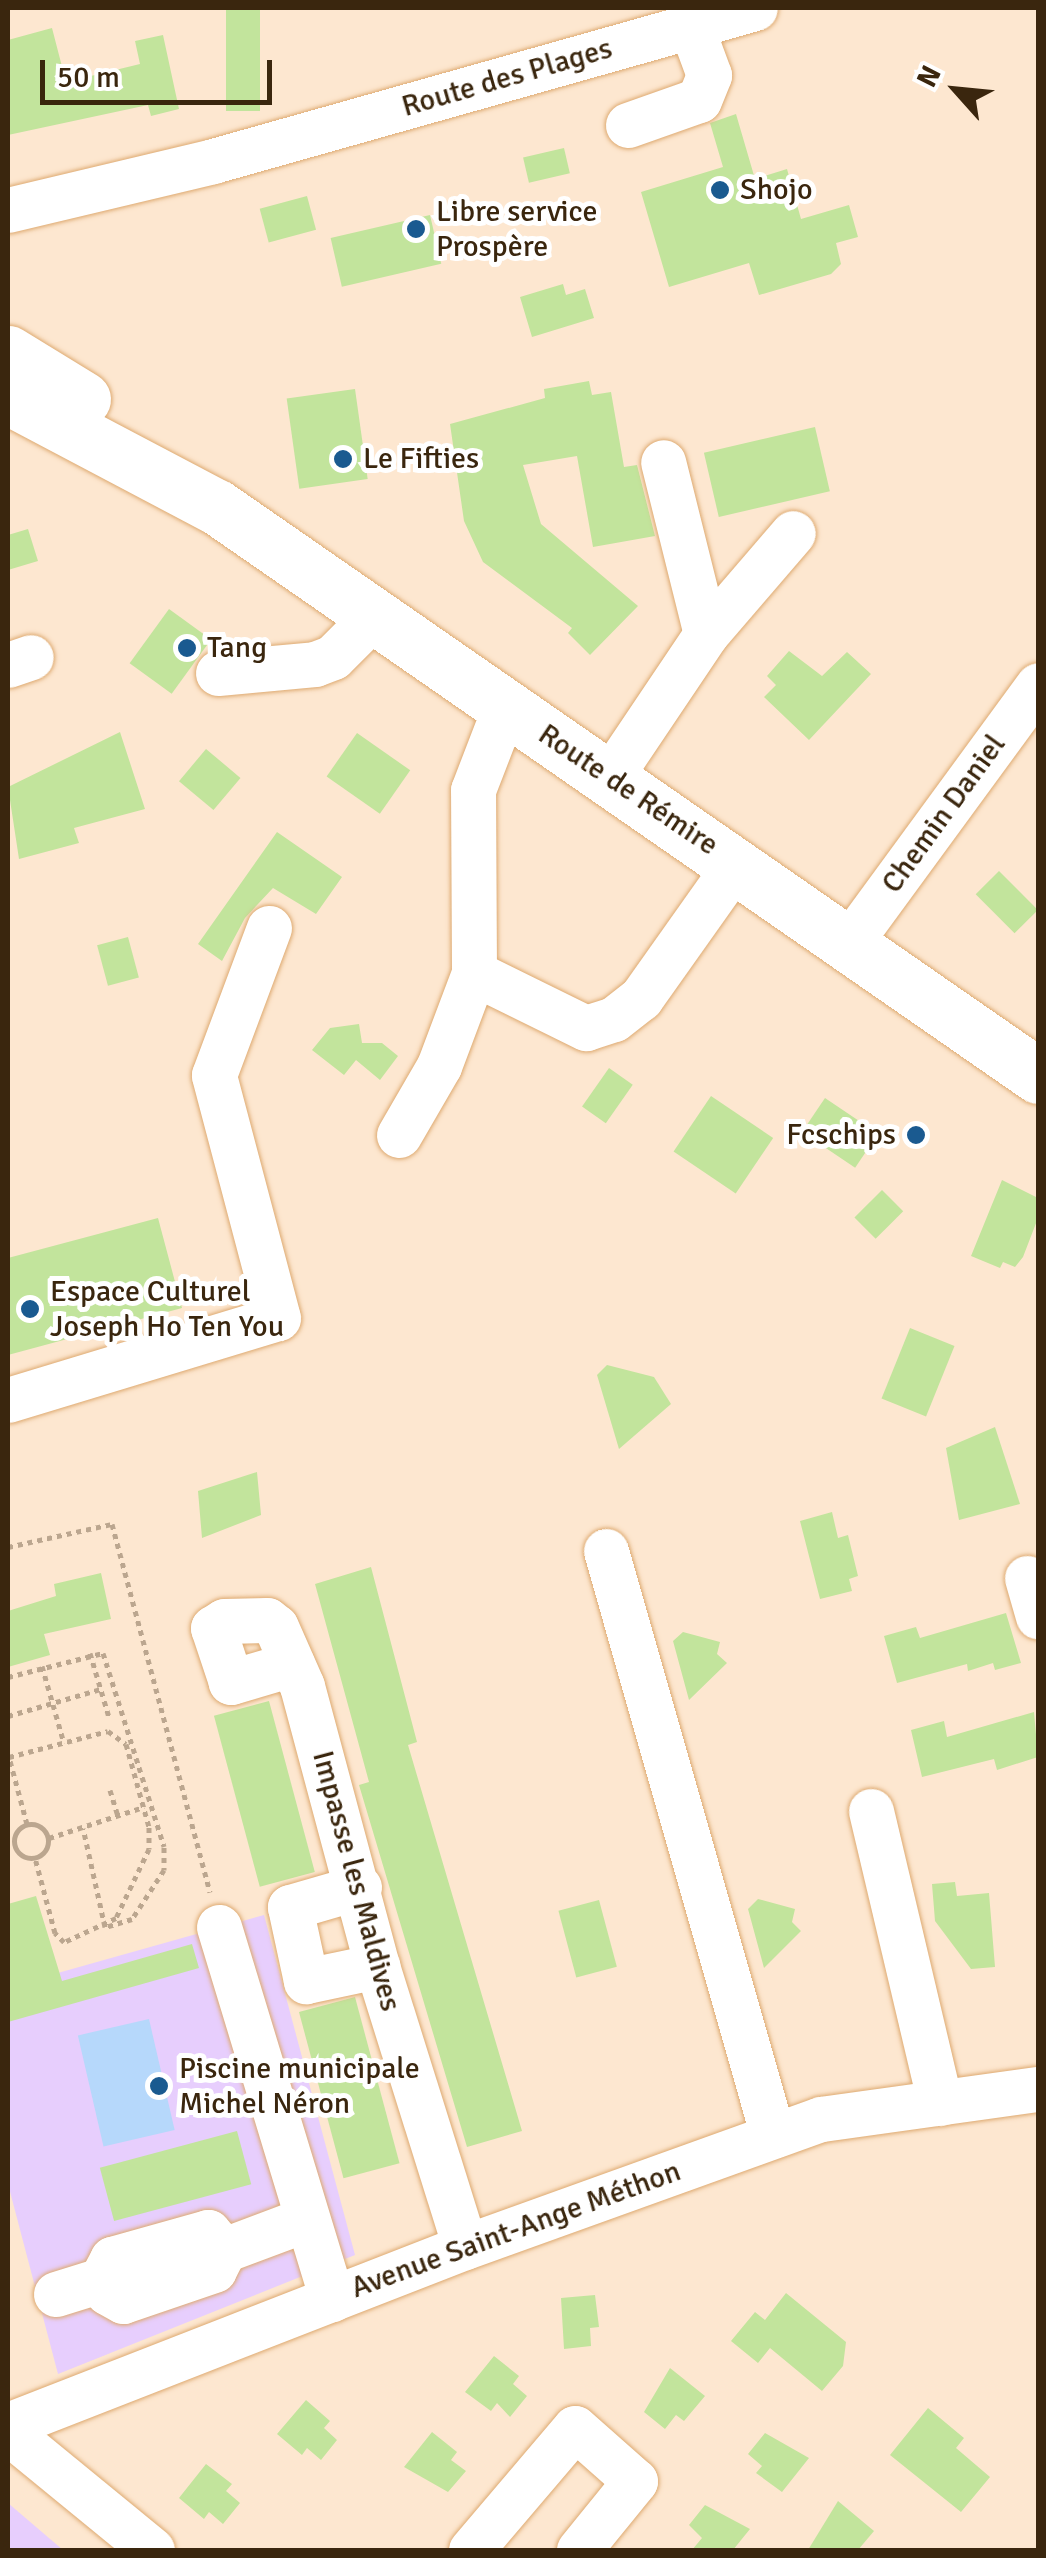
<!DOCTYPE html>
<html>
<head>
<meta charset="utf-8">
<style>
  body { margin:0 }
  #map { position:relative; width:1046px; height:2558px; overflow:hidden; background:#fde7d0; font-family:Signika,sans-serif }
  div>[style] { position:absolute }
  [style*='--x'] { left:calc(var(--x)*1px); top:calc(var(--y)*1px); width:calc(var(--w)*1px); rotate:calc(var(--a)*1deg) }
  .green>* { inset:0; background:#e7cefd }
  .water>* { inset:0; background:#b6d8fb; transform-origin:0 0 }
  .building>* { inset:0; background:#c2e49c; transform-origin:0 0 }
  .path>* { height:5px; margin-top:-2.5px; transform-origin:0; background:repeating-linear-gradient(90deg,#bba68f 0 5px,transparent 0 10px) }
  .path>.ring { margin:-2.5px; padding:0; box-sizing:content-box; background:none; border:5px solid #bba68f; border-radius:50% }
  .roads { filter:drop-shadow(0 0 2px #deaa71) drop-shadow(0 0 2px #deaa71) }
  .minor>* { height:45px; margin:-22.5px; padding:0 22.5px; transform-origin:22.5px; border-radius:22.5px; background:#fff }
  .major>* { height:55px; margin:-27.5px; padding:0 27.5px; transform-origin:27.5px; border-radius:27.5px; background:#fff }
  .dots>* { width:28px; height:28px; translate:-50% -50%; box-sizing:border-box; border:5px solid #fff; border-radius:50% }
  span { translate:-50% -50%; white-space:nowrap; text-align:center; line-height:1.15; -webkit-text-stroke:10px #fff; paint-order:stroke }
  .street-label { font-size:30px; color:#3a260e }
  .poi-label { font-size:30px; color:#3a260e }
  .left { translate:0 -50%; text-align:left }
  .right { translate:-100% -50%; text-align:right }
  .frame { position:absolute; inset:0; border:10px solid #3a260e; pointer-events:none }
  .north { position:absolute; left:906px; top:40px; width:100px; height:100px; -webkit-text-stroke:8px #fff; paint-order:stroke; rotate:297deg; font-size:28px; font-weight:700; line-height:40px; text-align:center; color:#3a260e }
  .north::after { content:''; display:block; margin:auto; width:35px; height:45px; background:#3a260e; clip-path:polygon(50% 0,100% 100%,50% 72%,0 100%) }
  .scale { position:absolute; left:40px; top:60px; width:232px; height:45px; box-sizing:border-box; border:5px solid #3a260e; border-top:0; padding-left:12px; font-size:30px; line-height:35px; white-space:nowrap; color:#3a260e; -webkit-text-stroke:8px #fff; paint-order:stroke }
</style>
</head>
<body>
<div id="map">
  <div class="green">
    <i style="clip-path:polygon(264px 1915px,355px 2255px,58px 2374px,8px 2184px,8px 1987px)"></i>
    <i style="clip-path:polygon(8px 2503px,63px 2550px,8px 2550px)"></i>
  </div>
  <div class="water">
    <i style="left:149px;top:2019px;width:114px;height:73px;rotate:77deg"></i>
  </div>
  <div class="building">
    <i style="left:226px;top:8px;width:34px;height:103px"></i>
    <i style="clip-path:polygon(52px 28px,66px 82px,140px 64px,135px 41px,163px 35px,179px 109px,151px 116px,148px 105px,8px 135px,8px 40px)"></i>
    <i style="clip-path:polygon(736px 114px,755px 179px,787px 169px,801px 219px,849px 205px,858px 237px,836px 243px,841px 264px,831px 274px,759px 295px,749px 263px,669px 287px,641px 192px,723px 167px,710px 123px)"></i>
    <i style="left:564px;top:148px;width:26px;height:42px;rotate:77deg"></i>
    <i style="left:307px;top:196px;width:35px;height:49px;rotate:75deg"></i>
    <i style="left:430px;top:215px;width:50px;height:102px;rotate:77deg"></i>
    <i style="clip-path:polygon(563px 284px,566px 295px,585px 289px,594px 318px,532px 337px,520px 297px)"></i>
    <i style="clip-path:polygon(589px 381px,592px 395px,611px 392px,624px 467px,637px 465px,655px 536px,593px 547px,577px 456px,523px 465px,541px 524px,638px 606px,590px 655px,568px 633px,572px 628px,483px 562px,464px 521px,450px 424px,545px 398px,544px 389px)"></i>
    <i style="left:355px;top:389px;width:91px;height:69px;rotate:82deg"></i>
    <i style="left:815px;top:427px;width:66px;height:114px;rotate:77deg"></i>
    <i style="clip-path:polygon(28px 529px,38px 561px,8px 570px,8px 535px)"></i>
    <i style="left:169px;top:609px;width:52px;height:67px;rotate:36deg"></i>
    <i style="clip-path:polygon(789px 651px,822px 676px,847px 652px,871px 674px,809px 740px,764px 697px,776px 685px,767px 676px)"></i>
    <i style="clip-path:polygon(120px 732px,145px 809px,74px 828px,79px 843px,19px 859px,8px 787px)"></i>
    <i style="left:357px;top:733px;width:65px;height:53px;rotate:35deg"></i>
    <i style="left:206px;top:749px;width:45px;height:42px;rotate:40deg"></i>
    <i style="clip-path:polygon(277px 832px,342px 877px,316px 914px,273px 888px,245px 918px,222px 961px,198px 944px)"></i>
    <i style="left:999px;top:871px;width:55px;height:33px;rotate:45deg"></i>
    <i style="left:128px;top:937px;width:42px;height:32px;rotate:75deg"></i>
    <i style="clip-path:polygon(359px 1024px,362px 1043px,382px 1043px,398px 1056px,380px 1080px,356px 1060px,344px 1075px,312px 1050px,330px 1028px)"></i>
    <i style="left:609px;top:1068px;width:29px;height:47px;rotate:35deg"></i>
    <i style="left:711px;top:1096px;width:75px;height:67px;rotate:34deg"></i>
    <i style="left:825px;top:1098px;width:64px;height:41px;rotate:34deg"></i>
    <i style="clip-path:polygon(1002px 1180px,1038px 1198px,1038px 1218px,1023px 1257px,1015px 1267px,1003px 1262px,1000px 1268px,971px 1256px)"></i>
    <i style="left:882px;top:1190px;width:30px;height:39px;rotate:45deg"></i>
    <i style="clip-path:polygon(158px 1218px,182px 1308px,8px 1355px,8px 1258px)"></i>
    <i style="left:910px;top:1328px;width:48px;height:76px;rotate:22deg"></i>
    <i style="clip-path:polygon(607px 1365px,654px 1377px,671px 1404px,619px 1449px,597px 1375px)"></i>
    <i style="clip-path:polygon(995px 1427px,1020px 1504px,959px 1520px,946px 1448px)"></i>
    <i style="clip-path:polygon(257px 1472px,261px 1515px,202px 1538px,198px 1491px)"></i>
    <i style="clip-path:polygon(832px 1512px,838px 1538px,848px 1535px,858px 1576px,849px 1579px,852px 1591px,820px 1599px,800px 1521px)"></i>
    <i style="clip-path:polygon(371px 1567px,417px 1742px,408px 1745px,522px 2131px,467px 2147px,359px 1785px,369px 1782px,315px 1584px)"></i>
    <i style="clip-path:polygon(101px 1573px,111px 1619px,44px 1634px,50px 1655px,8px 1667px,8px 1611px,56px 1596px,54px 1584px)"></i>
    <i style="clip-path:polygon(1006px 1613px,1021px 1663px,995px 1670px,993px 1663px,968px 1671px,967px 1664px,897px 1683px,884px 1636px,916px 1627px,920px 1638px)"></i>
    <i style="clip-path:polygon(683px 1632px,720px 1642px,717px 1654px,727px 1663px,689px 1700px,673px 1641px)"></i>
    <i style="left:269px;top:1701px;width:177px;height:57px;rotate:75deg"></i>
    <i style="clip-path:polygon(1034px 1712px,1038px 1757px,997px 1770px,994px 1759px,922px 1777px,911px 1730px,944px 1721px,947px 1737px)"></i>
    <i style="clip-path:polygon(955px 1882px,957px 1896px,989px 1893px,995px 1967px,971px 1969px,935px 1921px,932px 1884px)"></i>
    <i style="clip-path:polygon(36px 1896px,62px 1981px,192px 1944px,199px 1968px,8px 2022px,8px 1904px)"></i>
    <i style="clip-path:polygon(758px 1899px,795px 1909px,792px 1922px,801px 1931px,764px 1968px,748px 1909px)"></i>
    <i style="left:599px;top:1900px;width:69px;height:42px;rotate:75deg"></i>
    <i style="left:355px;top:1997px;width:172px;height:58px;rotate:75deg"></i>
    <i style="left:237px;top:2131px;width:55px;height:142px;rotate:75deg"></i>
    <i style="clip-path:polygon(786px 2293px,846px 2342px,843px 2366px,822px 2391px,770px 2348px,758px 2363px,731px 2341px,755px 2312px,765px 2320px)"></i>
    <i style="clip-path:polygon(595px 2295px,599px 2327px,590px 2328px,591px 2346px,564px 2349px,561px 2298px)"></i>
    <i style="clip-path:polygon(494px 2356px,519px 2376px,513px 2384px,527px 2396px,510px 2417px,497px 2403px,491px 2411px,465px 2392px)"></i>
    <i style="clip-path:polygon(670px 2368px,705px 2396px,684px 2421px,676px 2415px,665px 2429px,644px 2412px)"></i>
    <i style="clip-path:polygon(306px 2400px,330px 2421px,324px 2428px,337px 2440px,321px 2460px,307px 2448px,302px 2455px,277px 2434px)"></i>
    <i style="clip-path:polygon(928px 2408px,964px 2438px,956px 2448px,990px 2477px,961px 2512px,890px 2455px)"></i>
    <i style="clip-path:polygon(432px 2432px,457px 2452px,451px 2460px,466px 2471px,448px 2492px,404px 2467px)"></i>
    <i style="clip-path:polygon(765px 2433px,809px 2458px,782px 2492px,756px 2473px,762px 2466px,748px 2454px)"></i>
    <i style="clip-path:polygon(206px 2464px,232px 2484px,226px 2491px,240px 2503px,223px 2524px,209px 2512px,204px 2519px,179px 2498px)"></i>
    <i style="clip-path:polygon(838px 2501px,874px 2531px,858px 2550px,808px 2550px)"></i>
    <i style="clip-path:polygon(705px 2505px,750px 2529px,733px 2550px,692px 2550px,702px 2538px,689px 2525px)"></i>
  </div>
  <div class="path">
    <i style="--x:8;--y:1547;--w:107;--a:-12.5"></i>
    <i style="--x:112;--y:1524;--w:381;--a:75.1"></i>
    <i style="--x:90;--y:1653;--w:67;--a:73.5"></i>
    <i style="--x:42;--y:1666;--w:80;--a:74.1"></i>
    <i style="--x:8;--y:1677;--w:98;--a:-14.2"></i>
    <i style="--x:103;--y:1653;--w:203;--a:72.5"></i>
    <i style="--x:164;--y:1847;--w:23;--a:90"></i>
    <i style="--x:164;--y:1870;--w:59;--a:123.1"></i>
    <i style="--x:132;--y:1919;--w:28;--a:163"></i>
    <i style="--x:105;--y:1927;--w:101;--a:-102.5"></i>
    <i style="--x:8;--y:1716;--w:97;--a:-16.2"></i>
    <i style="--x:110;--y:1790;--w:27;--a:73"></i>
    <i class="ring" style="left:14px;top:1824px;width:29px;height:29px"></i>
    <i style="--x:27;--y:1824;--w:69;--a:-105"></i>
    <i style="--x:9;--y:1757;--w:102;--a:-14.7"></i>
    <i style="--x:108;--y:1731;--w:22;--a:36"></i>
    <i style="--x:126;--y:1744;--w:86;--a:74.5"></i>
    <i style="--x:149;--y:1827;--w:22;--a:90"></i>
    <i style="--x:149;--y:1849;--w:76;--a:115.6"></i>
    <i style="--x:116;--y:1918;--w:57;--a:155.2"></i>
    <i style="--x:64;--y:1942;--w:13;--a:-135"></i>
    <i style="--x:55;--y:1933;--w:78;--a:-104.9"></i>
    <i style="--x:49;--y:1838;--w:100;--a:-18.1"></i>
  </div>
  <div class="roads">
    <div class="minor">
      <i style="--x:628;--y:125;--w:75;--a:-19.4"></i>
      <i style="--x:699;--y:100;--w:27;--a:-68"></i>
      <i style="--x:709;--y:75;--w:52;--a:-110.2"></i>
      <i style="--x:8;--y:210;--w:211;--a:-13.4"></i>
      <i style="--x:213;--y:161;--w:563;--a:-15.76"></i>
      <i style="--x:706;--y:634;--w:133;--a:-49.3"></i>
      <i style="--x:8;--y:665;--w:24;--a:-19"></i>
      <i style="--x:218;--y:673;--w:97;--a:-5.3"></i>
      <i style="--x:315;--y:664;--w:19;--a:-21"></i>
      <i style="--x:333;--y:657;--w:59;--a:-45"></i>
      <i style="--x:610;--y:777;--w:172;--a:-56.1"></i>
      <i style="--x:706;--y:634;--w:177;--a:-104"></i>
      <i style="--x:850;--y:942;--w:318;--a:-53.8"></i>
      <i style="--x:474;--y:973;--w:125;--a:26.2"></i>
      <i style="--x:586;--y:1028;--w:29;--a:-18"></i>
      <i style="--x:614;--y:1019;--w:34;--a:-38"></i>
      <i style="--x:641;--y:998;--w:164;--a:-54.7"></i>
      <i style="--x:399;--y:1135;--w:80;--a:-59.9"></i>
      <i style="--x:439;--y:1066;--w:99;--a:-69.4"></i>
      <i style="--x:474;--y:973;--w:183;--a:-90.3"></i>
      <i style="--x:473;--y:790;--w:89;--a:-68.9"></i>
      <i style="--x:8;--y:1400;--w:282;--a:-16.9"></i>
      <i style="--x:278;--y:1318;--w:251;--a:-104.8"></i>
      <i style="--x:214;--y:1075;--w:157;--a:-69.5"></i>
      <i style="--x:606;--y:1551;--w:608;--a:74.07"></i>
      <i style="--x:1027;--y:1578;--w:40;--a:74"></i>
      <i style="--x:292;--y:1664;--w:64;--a:163.6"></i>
      <i style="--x:231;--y:1682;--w:57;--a:-108.4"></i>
      <i style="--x:213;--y:1628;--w:13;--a:-32"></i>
      <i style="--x:224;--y:1621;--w:43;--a:-1.3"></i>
      <i style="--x:267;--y:1620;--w:11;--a:38"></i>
      <i style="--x:276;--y:1627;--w:64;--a:66.2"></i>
      <i style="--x:302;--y:1686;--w:290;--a:75"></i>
      <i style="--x:377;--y:1966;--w:294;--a:72.6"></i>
      <i style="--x:871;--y:1811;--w:300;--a:76.7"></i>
      <i style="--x:359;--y:1887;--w:72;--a:163.8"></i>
      <i style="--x:290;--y:1907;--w:76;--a:77.8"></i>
      <i style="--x:306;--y:1981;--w:73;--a:-11.9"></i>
      <i style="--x:219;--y:1927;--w:389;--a:73.1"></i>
      <i style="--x:208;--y:2232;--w:24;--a:48"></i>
      <i style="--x:224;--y:2250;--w:22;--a:117"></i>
      <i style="--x:214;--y:2270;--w:96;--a:161.2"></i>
      <i style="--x:123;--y:2301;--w:18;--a:-151"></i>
      <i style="--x:107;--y:2292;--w:13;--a:-117"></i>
      <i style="--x:101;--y:2280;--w:24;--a:-62"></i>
      <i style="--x:112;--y:2259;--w:100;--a:-15.7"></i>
      <i style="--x:224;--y:2250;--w:85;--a:-20.6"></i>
      <i style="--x:56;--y:2294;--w:47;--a:-17.3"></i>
      <i style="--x:8;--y:2425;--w:490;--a:-21.3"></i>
      <i style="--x:465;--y:2247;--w:378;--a:-19.8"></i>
      <i style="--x:821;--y:2119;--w:219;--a:-7.9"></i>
      <i style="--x:8;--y:2432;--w:186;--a:39.3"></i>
      <i style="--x:471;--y:2550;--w:160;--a:-49.6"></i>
      <i style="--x:575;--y:2428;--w:80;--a:41.5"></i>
      <i style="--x:635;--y:2481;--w:89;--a:129.1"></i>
    </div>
    <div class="major">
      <i style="--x:8;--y:353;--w:88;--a:31.5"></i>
      <i style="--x:8;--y:397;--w:236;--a:27.8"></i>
      <i style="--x:217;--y:507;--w:999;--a:34.72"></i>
    </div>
  </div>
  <div class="dots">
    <i style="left:720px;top:190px;background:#1a5a90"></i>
    <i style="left:416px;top:229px;background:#1a5a90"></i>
    <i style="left:343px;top:459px;background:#1a5a90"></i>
    <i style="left:187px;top:648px;background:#1a5a90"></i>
    <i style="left:916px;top:1135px;background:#1a5a90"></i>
    <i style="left:30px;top:1309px;background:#1a5a90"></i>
    <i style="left:159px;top:2086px;background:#1a5a90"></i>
  </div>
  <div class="street-label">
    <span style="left:507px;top:78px;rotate:-16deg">Route des Plages</span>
    <span style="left:628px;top:790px;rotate:34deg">Route de Rémire</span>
    <span style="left:944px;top:814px;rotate:-54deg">Chemin Daniel</span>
    <span style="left:356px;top:1881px;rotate:75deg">Impasse les Maldives</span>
    <span style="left:516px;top:2230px;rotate:-20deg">Avenue Saint-Ange Méthon</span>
  </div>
  <div class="poi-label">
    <span class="left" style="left:740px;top:190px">Shojo</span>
    <span class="left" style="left:436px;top:229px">Libre service<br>Prospère</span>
    <span class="left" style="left:363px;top:459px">Le Fifties</span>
    <span class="left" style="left:207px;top:648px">Tang</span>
    <span class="right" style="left:896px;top:1135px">Fcschips</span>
    <span class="left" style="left:50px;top:1309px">Espace Culturel<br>Joseph Ho Ten You</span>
    <span class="left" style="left:179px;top:2086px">Piscine municipale<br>Michel Néron</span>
  </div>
  <div class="frame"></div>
  <div class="north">N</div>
  <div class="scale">50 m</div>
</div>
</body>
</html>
